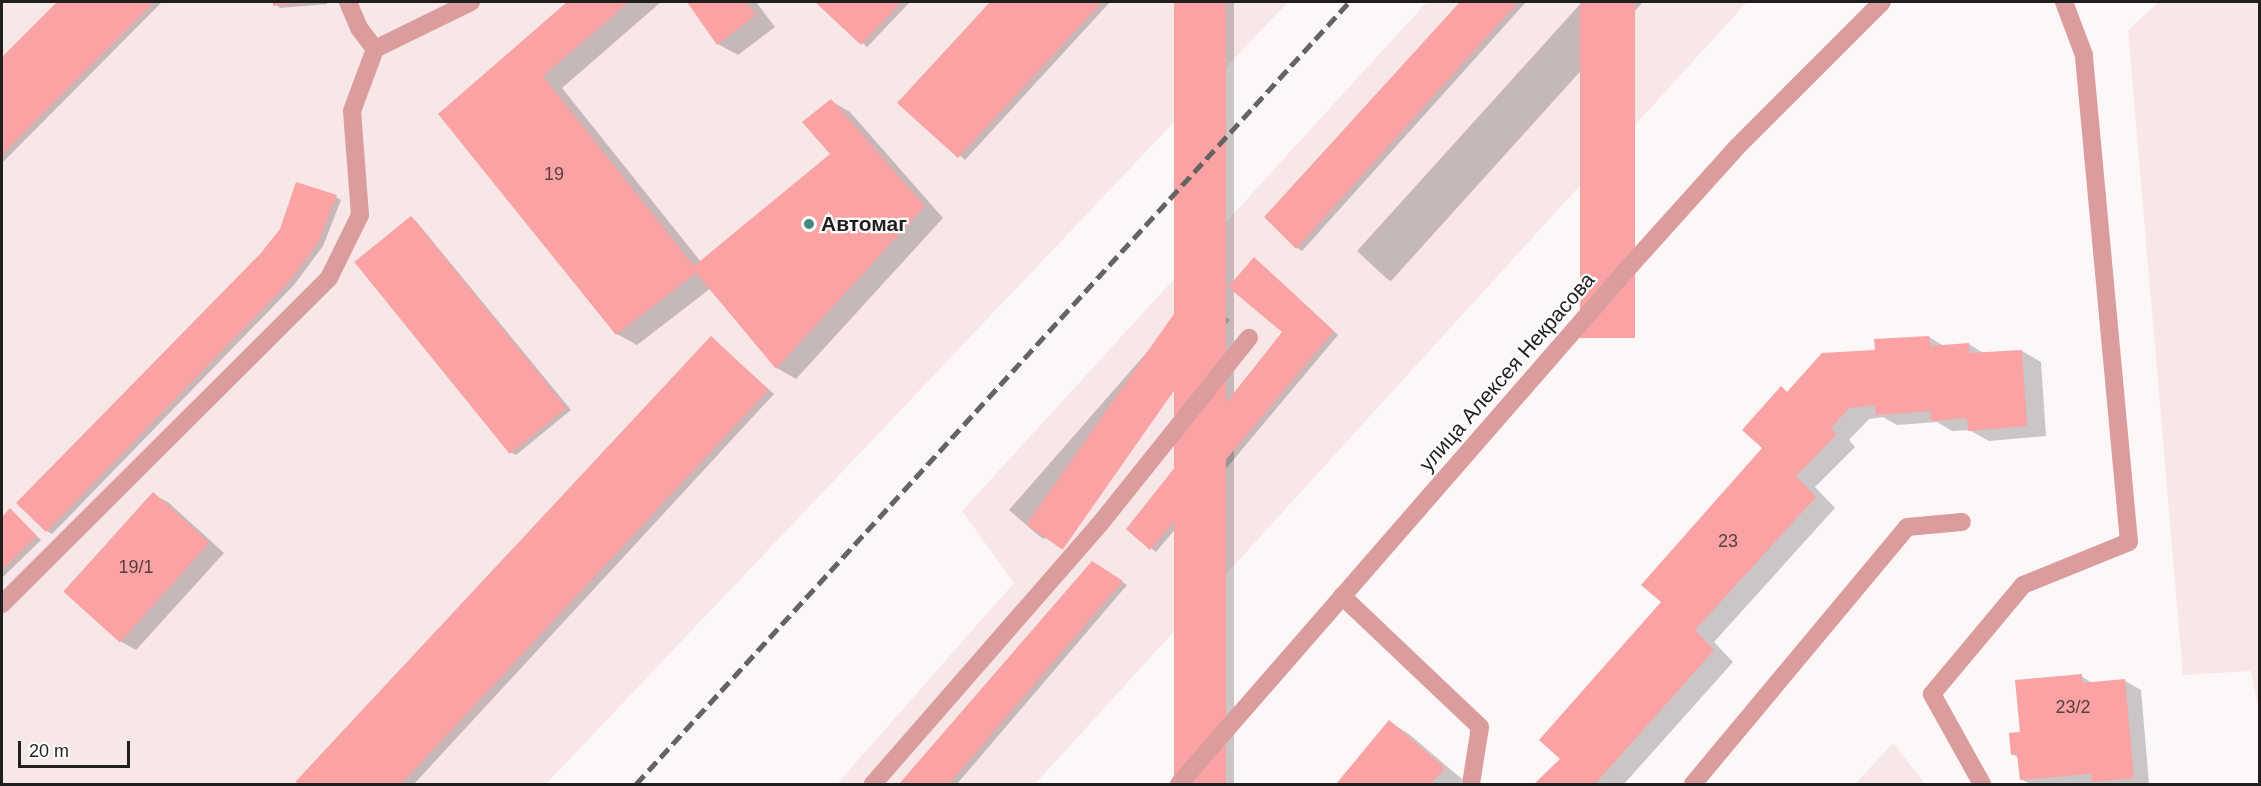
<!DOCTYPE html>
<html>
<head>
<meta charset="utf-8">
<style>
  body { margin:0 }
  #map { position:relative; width:2261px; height:786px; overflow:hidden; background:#fef7f7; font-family:Arial,sans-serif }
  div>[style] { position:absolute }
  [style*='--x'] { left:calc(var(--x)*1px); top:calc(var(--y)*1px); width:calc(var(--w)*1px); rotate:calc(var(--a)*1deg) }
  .built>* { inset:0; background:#f8e7e7 }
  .shadow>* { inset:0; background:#0003; transform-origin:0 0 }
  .building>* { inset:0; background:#fba2a4; transform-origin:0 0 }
  .minor>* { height:18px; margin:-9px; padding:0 9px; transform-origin:9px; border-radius:9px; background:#da9c9c }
  .rail>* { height:4.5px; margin-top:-2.25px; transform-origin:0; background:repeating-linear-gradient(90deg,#676363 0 12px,transparent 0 18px) }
  .dots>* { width:16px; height:16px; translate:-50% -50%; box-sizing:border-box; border:3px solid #fff; border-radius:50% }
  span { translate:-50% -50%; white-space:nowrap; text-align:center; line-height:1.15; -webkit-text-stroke:4.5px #fff; paint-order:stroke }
  .number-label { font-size:18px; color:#583f40 }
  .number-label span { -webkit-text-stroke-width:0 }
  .poi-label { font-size:21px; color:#211e1e; font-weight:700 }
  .left { translate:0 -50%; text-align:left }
  .street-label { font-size:21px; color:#211e1e }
  .frame { position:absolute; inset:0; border:3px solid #211e1e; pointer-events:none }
  .scale { position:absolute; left:18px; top:741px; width:112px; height:27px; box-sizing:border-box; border:3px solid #211e1e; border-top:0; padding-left:8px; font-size:18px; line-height:21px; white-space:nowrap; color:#211e1e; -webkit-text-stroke:4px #fff; paint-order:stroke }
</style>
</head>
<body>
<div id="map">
  <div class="built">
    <i style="clip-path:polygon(2px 2px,1288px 2px,546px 784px,2px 784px)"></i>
    <i style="clip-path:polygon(1427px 2px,1747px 2px,1035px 784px,837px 784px,1014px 583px,962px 511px)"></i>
    <i style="clip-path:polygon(2159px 2px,2259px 2px,2259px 711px,2251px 671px,2183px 675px,2128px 30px)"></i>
    <i style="clip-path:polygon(1893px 743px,1925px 784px,1855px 784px)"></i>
  </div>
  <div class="shadow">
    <i style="clip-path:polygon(59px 2px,162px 2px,2px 163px,2px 59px)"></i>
    <i style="clip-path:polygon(274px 2px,327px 2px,327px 4px,280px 8px)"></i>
    <i style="clip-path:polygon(569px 2px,661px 2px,562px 88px,701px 262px,832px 154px,831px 101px,850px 112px,943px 218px,796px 379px,777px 368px,711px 288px,637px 345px,617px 334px,440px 114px)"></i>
    <i style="clip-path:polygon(689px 2px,756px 2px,775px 27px,738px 55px,718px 44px)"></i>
    <i style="clip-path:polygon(817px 2px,910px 2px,867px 47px)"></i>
    <i style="clip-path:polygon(992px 2px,1110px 2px,965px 160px,900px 103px)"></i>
    <i style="left:1176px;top:2px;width:58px;height:1054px"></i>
    <i style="clip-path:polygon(1462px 2px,1526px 2px,1302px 251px,1297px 248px,1266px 217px)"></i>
    <i style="clip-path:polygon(1582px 2px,1643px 2px,1391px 281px,1386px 278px,1357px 251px)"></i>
    <i style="clip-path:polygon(336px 197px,341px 200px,323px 246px,294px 285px,52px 534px,47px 531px)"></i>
    <i style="clip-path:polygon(411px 218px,416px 221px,571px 410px,516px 455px,510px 452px)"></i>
    <i style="clip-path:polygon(1255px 259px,1338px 335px,1156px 552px,1128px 529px,1284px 332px)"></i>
    <i style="clip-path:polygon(1196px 296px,1230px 320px,1044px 539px,1039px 536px,1009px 510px)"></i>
    <i style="clip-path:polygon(1929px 337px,1944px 346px,1969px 344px,1985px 354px,2022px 351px,2041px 362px,2046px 436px,1989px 441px,1969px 430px,1952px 431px,1937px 422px,1897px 425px,1883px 417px,1869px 419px,1849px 440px,1855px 447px,1815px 487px,1835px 508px,1714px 642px,1733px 662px,1624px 784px,1536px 784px,1562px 759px,1764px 447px,1781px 388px,1788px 393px,1877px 351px)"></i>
    <i style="clip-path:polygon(711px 338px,774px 394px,414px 784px,301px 784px)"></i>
    <i style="clip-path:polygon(153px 494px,169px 503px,224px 553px,136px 650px,120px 641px,65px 591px)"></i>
    <i style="clip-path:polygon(10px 510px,41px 540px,2px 578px,2px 519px)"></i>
    <i style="clip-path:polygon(1092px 563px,1127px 585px,957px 784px,901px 784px)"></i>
    <i style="clip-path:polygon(2081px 676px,2094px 684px,2125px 681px,2141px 690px,2149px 784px,2030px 784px,2021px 779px,2019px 758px,2012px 754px,2021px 733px)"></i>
    <i style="clip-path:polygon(1390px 722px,1409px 734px,1463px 780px,1460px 784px,1338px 784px)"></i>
  </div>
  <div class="building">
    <i style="clip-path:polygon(57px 2px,154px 2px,2px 155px,2px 57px)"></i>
    <i style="clip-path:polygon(273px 2px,300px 2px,301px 3px,273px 6px)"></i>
    <i style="clip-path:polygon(567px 2px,629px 2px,543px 76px,694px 266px,830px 154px,802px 122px,831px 99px,925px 206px,776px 369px,696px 273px,616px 335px,438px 114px)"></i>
    <i style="clip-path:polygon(687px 2px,746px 2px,756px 15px,717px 45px)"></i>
    <i style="clip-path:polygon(815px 2px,902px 2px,861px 45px)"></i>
    <i style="clip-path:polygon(990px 2px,1102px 2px,958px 158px,897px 103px)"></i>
    <i style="left:1174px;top:2px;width:52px;height:1054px"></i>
    <i style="clip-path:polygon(1460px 2px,1518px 2px,1296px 249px,1264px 217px)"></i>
    <i style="left:1580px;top:2px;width:55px;height:336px"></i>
    <i style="clip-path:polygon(296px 182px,337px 195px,318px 243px,289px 282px,46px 532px,16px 503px,261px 253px,280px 229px)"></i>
    <i style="left:411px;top:216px;width:247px;height:73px;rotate:51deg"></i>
    <i style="clip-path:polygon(1254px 257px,1334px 331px,1150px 550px,1126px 529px,1282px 332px,1228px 287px)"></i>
    <i style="left:1190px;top:291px;width:44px;height:285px;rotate:35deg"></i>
    <i style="left:711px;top:336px;width:79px;height:609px;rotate:43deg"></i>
    <i style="clip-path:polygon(1929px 336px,1930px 346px,1969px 343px,1969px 353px,2022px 350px,2027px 426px,1968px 431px,1967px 418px,1931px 421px,1931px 411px,1876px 415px,1875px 405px,1849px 408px,1831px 428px,1836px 435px,1796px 476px,1816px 497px,1695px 630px,1714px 650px,1595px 784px,1534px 784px,1560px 759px,1539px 740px,1661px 602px,1641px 585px,1762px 448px,1742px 430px,1781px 386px,1787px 392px,1822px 353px,1875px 350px,1874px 339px)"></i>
    <i style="left:153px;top:492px;width:76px;height:134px;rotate:42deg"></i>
    <i style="clip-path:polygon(10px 508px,37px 536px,2px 570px,2px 517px)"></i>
    <i style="clip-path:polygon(1092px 561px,1123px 581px,949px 784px,899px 784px)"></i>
    <i style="clip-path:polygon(2082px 674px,2082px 683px,2125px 679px,2134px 778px,2092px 782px,2091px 774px,2020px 780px,2017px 754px,2011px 755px,2009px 733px,2020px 732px,2015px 680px)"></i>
    <i style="clip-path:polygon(1389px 720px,1445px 768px,1431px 784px,1336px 784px)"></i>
  </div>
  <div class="minor">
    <i style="--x:348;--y:2;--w:28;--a:67"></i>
    <i style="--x:359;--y:28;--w:26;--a:53"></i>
    <i style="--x:1342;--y:596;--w:190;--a:43.5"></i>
    <i style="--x:1480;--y:727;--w:58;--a:99"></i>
    <i style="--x:2;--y:604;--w:462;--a:-44.9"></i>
    <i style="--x:329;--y:278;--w:70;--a:-63.8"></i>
    <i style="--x:360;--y:215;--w:104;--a:-94.4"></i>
    <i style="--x:352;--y:111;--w:66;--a:-69.6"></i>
    <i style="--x:375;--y:49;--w:107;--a:-26.1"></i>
    <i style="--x:873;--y:784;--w:344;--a:-48.9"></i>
    <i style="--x:1099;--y:525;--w:240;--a:-51.3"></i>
    <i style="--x:1179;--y:784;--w:687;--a:-48.96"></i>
    <i style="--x:1630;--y:266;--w:160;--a:-48"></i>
    <i style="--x:1737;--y:147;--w:205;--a:-45"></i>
    <i style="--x:1693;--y:784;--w:334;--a:-50.2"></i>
    <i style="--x:1907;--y:527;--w:55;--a:-5.2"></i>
    <i style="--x:1982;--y:784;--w:103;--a:-119.1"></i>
    <i style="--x:1932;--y:694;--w:142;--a:-50.1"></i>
    <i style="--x:2023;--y:585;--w:114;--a:-22.1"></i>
    <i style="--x:2129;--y:542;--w:489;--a:-95.3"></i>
    <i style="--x:2084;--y:55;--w:57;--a:-110.7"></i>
  </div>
  <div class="rail">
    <i style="--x:636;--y:784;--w:1058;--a:-47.64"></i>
  </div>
  <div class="dots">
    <i style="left:809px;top:224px;background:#45897f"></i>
  </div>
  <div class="number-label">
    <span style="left:554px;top:174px">19</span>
    <span style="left:1728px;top:541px">23</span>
    <span style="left:136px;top:567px">19/1</span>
    <span style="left:2073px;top:707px">23/2</span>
  </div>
  <div class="poi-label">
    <span class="left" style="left:821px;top:224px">Автомаг</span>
  </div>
  <div class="street-label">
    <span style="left:1507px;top:372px;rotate:-49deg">улица Алексея Некрасова</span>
  </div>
  <div class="frame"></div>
  <div class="scale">20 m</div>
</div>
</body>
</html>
